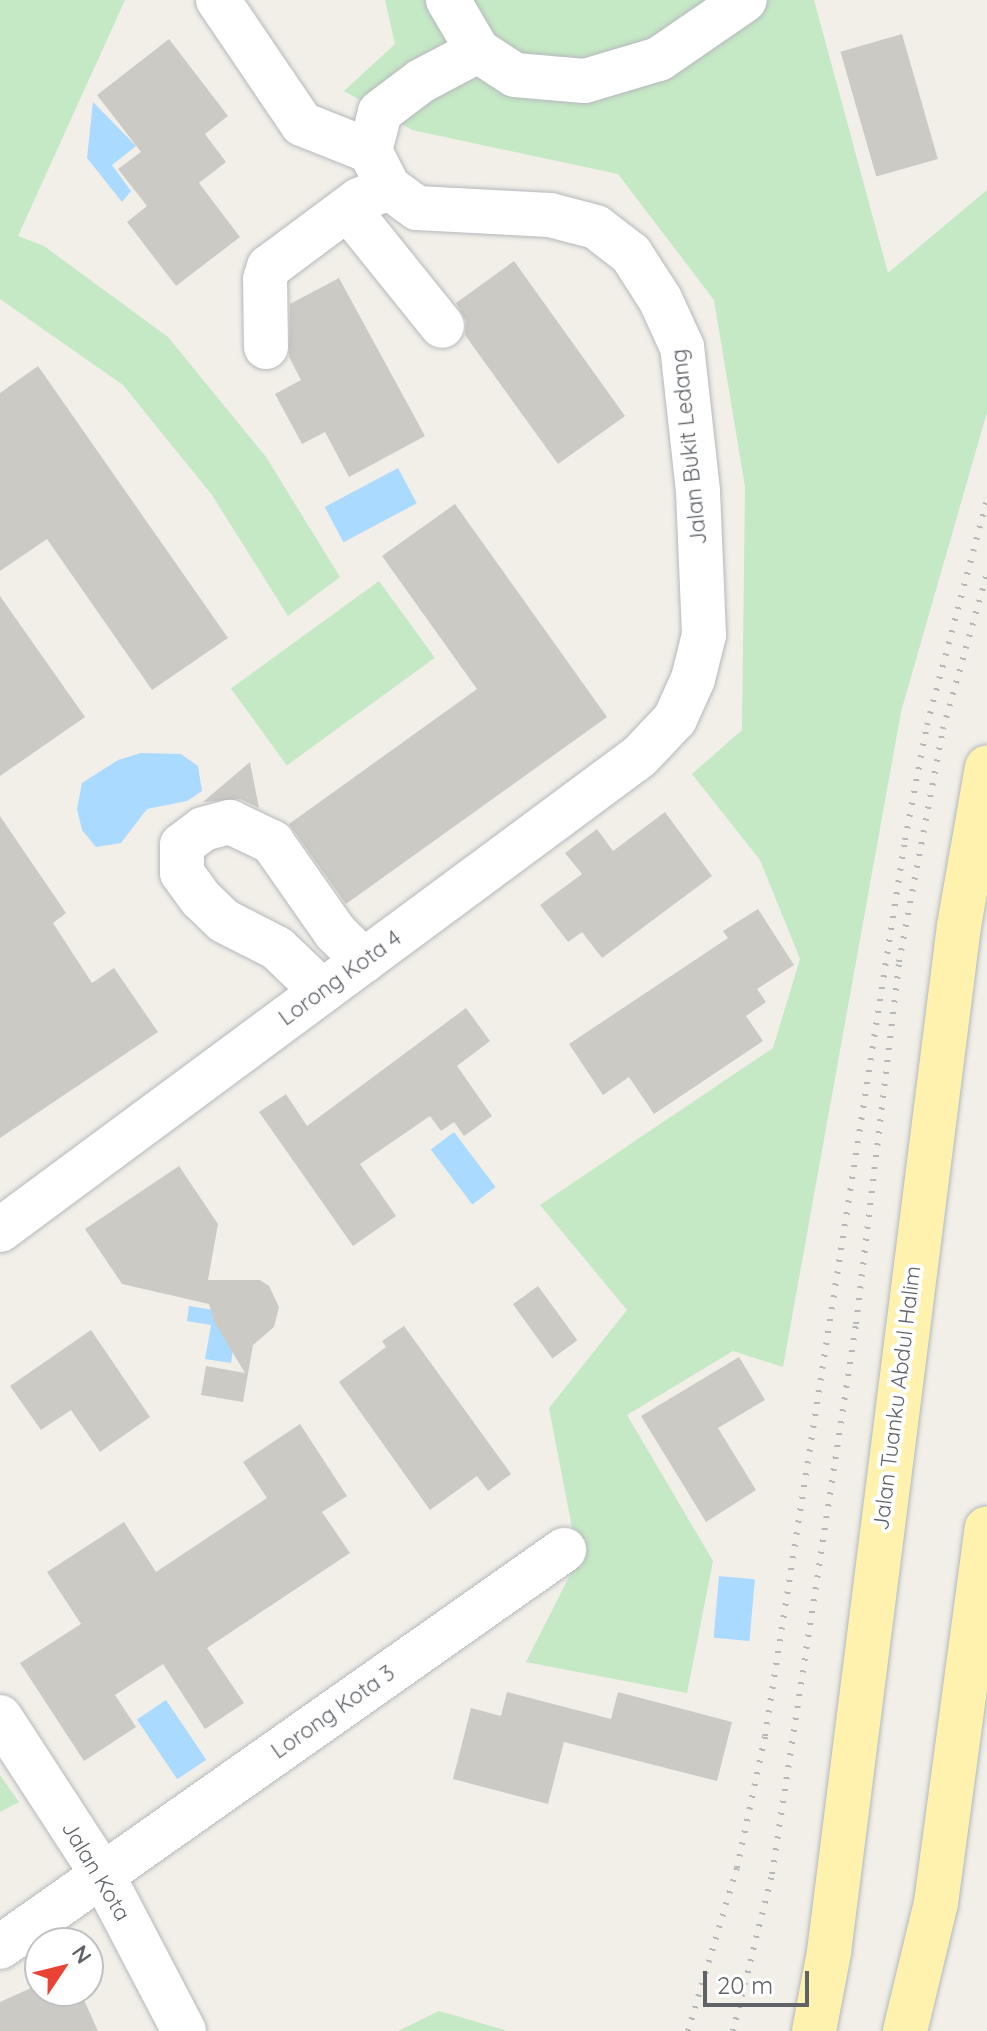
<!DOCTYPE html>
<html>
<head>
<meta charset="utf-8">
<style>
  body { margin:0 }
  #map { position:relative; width:987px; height:2031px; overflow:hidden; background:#f1efe8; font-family:Quicksand,sans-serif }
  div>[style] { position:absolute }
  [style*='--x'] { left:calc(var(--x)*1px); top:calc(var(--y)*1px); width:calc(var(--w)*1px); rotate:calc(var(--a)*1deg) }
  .green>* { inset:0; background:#c5e8c5; transform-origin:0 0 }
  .water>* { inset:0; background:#aadaff; transform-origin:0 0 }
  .building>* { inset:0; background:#cccac5; transform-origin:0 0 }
  .roads { filter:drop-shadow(0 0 2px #b5b8bc) drop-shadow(0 0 2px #b5b8bc) }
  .minor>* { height:44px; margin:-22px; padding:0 22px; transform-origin:22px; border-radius:22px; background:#fff }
  .major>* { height:44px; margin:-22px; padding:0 22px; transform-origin:22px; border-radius:22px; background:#fff2af }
  .rail>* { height:6px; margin-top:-3px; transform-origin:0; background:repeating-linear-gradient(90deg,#b6b7b8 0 2px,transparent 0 12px) }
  span { translate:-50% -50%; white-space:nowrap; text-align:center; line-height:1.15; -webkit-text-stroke:8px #fff; paint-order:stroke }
  .street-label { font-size:22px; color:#5f6368 }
  .north { position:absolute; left:24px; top:1927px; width:80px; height:80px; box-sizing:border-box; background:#fff; border:2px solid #bfc1c3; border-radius:50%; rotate:55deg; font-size:22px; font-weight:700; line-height:32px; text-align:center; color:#5f6368 }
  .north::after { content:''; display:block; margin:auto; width:28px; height:36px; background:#ea4335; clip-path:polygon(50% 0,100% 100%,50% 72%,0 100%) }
  .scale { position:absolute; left:703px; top:1971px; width:106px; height:36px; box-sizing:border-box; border:4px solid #5f6368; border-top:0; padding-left:10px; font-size:24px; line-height:28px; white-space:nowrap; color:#5f6368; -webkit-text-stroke:6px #fff; paint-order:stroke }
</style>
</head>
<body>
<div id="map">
  <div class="green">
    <i style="clip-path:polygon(0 0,125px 0,18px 236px,44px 246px,168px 337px,266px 457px,340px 577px,288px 616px,212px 495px,123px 385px,0 299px)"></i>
    <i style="clip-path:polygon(385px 0,814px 0,888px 273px,987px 190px,987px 412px,901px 712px,783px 1367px,733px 1351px,627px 1415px,713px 1561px,687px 1693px,526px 1662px,578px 1559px,549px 1408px,627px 1310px,540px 1205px,773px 1048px,800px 959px,760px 860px,692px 774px,742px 730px,745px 487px,714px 300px,618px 174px,412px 130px,344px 91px,395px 44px)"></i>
    <i style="left:379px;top:581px;width:95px;height:183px;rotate:54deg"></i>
    <i style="clip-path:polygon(0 1775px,19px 1802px,0 1812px)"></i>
    <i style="clip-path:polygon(439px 2011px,508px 2031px,398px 2031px)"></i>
  </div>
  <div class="water">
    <i style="clip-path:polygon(93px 102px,136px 146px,112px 165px,131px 191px,122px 202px,87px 158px)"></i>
    <i style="left:398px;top:468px;width:40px;height:83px;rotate:62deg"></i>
    <i style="clip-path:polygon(141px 753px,181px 754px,198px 766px,202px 791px,187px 801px,147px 809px,121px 843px,96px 847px,82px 830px,77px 809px,82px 783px,118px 760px)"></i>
    <i style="left:454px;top:1132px;width:69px;height:29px;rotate:53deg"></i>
    <i style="clip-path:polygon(189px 1306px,238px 1314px,231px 1363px,205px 1359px,211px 1325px,187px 1321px)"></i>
    <i style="left:719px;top:1576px;width:36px;height:62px;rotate:5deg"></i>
    <i style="left:166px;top:1700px;width:72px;height:35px;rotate:56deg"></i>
  </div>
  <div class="building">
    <i style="left:902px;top:34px;width:130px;height:64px;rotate:74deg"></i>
    <i style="clip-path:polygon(169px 39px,228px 116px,205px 134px,226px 162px,199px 183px,240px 237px,176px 286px,127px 222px,147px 206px,118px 169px,141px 152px,97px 95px)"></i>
    <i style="clip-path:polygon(514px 261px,625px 416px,558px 464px,465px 335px,466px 321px,456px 303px)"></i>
    <i style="clip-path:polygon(339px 278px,425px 436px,349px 477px,325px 432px,302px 444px,275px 394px,301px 380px,289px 357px,290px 304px)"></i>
    <i style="clip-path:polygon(38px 366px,228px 638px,152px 690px,47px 539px,0 571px,0 393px)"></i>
    <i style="clip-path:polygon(455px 504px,607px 717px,346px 904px,289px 824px,477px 689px,382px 556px)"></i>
    <i style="clip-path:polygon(0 596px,85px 717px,0 776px)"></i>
    <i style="clip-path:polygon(250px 762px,259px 808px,240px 799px,203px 802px)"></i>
    <i style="clip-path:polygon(665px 812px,712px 876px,602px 958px,582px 932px,568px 942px,540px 905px,582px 874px,565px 853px,597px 829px,613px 851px)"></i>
    <i style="clip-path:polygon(0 816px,66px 913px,53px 923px,92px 983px,114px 968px,158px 1032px,0 1138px)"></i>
    <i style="clip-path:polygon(758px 909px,794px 965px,757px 989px,766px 1002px,746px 1016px,763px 1041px,654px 1114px,629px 1077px,603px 1095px,569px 1044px,728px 938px,723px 931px)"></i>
    <i style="clip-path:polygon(466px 1008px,490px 1041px,457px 1066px,492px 1116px,464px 1136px,454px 1122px,441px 1131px,430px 1116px,360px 1164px,396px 1216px,353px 1246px,259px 1112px,286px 1094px,307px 1126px)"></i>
    <i style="clip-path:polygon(179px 1166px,218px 1224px,208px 1280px,260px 1280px,269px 1286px,279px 1307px,274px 1327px,253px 1345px,243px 1402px,201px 1395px,206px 1366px,245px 1373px,215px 1323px,209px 1304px,122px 1284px,85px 1229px)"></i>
    <i style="left:538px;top:1286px;width:67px;height:31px;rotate:54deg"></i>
    <i style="clip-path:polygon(404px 1326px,511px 1474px,488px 1491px,477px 1476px,430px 1510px,339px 1382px,386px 1347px,382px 1341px)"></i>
    <i style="clip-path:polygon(91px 1330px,150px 1417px,100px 1452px,71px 1410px,41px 1430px,10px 1386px)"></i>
    <i style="clip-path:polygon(739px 1357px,765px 1400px,718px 1428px,756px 1490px,706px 1522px,641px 1416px)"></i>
    <i style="clip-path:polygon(300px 1424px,347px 1496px,322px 1512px,350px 1553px,207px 1648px,244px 1703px,205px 1729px,163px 1664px,115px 1695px,136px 1727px,84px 1761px,20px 1663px,81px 1624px,47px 1572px,124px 1522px,156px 1572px,267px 1498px,243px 1462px)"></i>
    <i style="clip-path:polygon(507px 1692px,611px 1719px,618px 1692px,732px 1722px,717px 1781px,564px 1742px,548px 1804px,453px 1779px,471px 1708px,501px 1716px)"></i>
    <i style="clip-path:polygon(40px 1984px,40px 1991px,80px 1991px,98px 2031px,0 2031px,0 2002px)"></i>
  </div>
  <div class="roads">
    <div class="minor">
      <i style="--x:218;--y:0;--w:150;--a:55.9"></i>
      <i style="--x:302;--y:124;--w:73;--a:21.7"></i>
      <i style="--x:448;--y:0;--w:59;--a:59.5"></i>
      <i style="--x:478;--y:51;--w:44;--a:33"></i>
      <i style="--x:515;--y:75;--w:70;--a:4.9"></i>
      <i style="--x:585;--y:81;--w:77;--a:-16.6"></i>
      <i style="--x:659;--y:59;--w:104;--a:-34.5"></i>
      <i style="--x:348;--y:209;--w:150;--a:51.2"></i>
      <i style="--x:266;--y:347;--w:68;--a:-90.8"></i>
      <i style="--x:265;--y:279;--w:13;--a:-72"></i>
      <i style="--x:269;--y:267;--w:112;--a:-36.7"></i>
      <i style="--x:359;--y:200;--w:32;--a:-22"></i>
      <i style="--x:322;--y:991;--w:62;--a:-136.3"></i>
      <i style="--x:277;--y:948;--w:59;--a:-153"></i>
      <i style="--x:224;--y:921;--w:32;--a:-136"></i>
      <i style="--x:201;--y:899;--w:32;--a:-126"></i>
      <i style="--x:182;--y:873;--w:28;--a:-90"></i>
      <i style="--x:182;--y:845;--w:26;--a:-37"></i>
      <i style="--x:203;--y:829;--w:28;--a:-15"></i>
      <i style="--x:230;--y:822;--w:47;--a:25.5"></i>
      <i style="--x:272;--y:842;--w:110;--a:55"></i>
      <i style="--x:335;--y:932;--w:41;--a:45"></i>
      <i style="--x:0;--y:1230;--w:796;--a:-36.52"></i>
      <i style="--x:640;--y:756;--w:51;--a:-46.6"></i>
      <i style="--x:675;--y:719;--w:44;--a:-65.8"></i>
      <i style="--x:693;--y:679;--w:45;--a:-76"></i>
      <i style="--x:704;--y:635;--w:144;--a:-92.4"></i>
      <i style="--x:698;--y:491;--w:145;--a:-96.3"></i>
      <i style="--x:682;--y:347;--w:53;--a:-114.6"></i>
      <i style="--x:660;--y:299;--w:54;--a:-122.8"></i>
      <i style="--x:631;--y:254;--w:44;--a:-142.4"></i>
      <i style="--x:596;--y:227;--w:48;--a:-165.4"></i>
      <i style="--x:550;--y:215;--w:133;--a:-177"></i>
      <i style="--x:417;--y:208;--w:34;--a:-144"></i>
      <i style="--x:389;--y:188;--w:42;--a:-117.2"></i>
      <i style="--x:370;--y:151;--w:40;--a:-75.6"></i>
      <i style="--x:380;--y:112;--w:51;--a:-37.1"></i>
      <i style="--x:421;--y:81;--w:64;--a:-27.8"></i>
      <i style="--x:0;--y:1717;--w:187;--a:57"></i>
      <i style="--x:102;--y:1874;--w:177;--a:62.4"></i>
      <i style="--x:0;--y:1947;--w:690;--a:-35.14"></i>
    </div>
    <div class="major">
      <i style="--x:814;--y:2031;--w:80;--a:-79.2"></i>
      <i style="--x:829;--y:1952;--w:1034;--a:-82.78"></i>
      <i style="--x:959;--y:926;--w:161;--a:-80"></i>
      <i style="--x:905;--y:2031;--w:132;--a:-76.4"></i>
      <i style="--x:936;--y:1903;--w:378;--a:-82.3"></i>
    </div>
  </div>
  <div class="rail">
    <i style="--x:688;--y:2031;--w:170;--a:-73.3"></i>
    <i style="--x:737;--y:1868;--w:135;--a:-78"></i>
    <i style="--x:765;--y:1736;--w:907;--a:-81.12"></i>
    <i style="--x:905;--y:840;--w:117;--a:-79.2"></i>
    <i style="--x:927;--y:725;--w:234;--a:-75.1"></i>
    <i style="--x:733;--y:2031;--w:162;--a:-76"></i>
    <i style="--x:772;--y:1874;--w:556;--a:-81.32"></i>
    <i style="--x:856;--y:1324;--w:365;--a:-83.2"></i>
    <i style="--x:899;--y:962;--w:237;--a:-79.3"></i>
    <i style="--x:943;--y:729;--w:162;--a:-74.2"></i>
  </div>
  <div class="street-label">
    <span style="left:689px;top:447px;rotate:-96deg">Jalan Bukit Ledang</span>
    <span style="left:340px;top:978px;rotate:-36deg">Lorong Kota 4</span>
    <span style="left:897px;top:1398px;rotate:-83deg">Jalan Tuanku Abdul Halim</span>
    <span style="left:333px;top:1712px;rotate:-35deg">Lorong Kota 3</span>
    <span style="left:96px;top:1871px;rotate:59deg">Jalan Kota</span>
  </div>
  <div class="north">N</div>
  <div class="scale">20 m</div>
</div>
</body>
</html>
